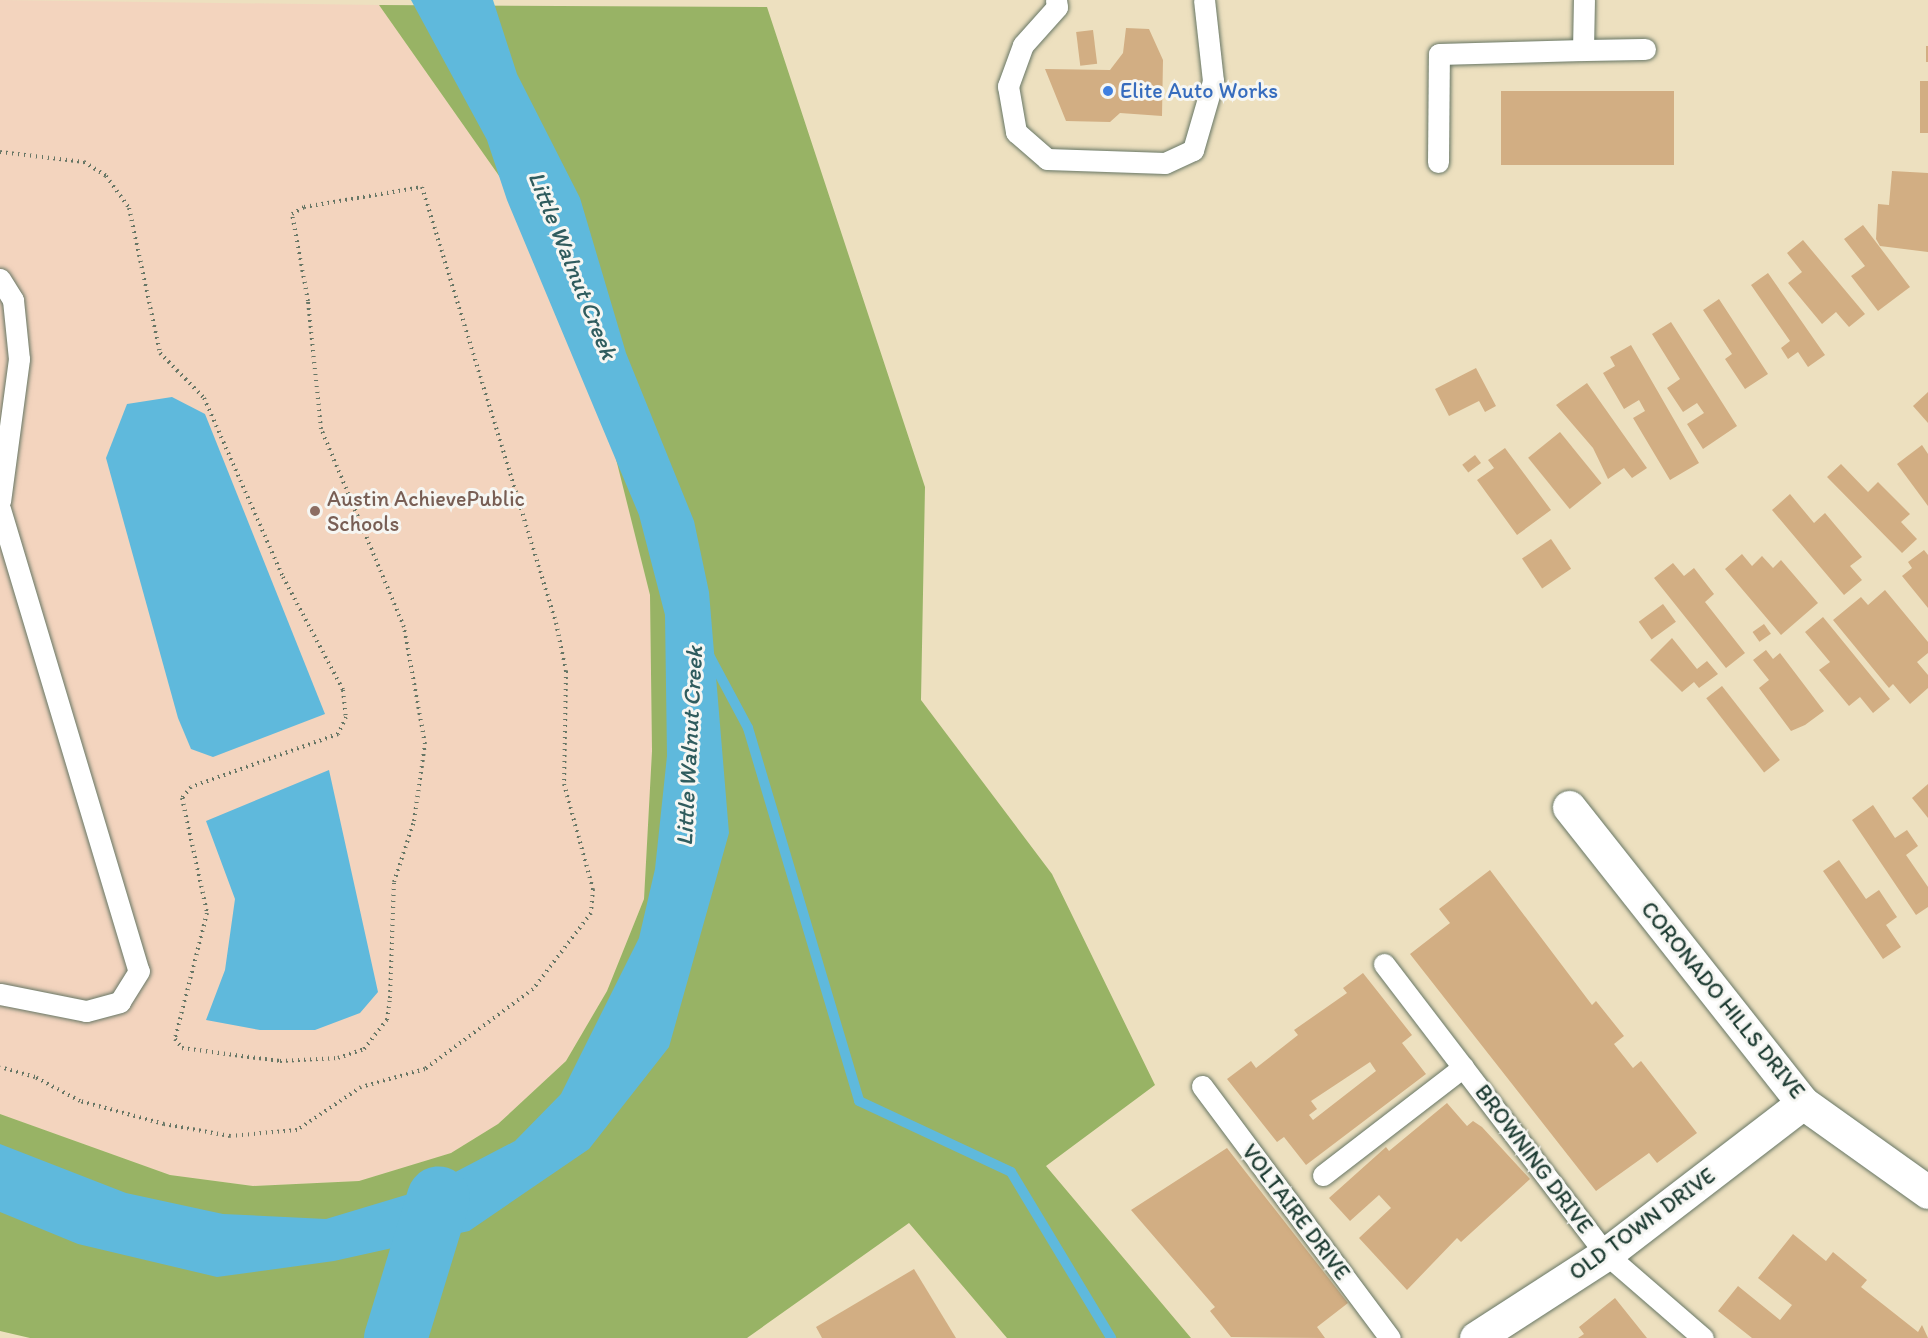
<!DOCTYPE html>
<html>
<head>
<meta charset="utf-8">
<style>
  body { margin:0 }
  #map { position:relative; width:1928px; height:1338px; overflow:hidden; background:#ede0bf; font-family:Itim,sans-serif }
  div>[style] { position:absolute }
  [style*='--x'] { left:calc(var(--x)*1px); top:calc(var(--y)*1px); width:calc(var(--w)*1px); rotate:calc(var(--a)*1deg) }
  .built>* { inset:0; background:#f3d4be }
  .forest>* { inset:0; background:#98b365 }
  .water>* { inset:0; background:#5fb9dc }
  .stream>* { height:10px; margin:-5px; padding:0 5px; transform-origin:5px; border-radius:5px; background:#5fb9dc }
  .river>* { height:63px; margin:-31.5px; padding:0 31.5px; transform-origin:31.5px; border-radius:31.5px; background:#5fb9dc }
  .building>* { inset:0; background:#d2ae83; transform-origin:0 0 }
  .path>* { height:4px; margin-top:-2px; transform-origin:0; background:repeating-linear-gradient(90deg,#677665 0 1.5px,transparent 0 6px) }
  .roads { filter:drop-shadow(0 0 2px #677665) drop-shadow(0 0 2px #677665) }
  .service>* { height:21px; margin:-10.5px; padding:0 10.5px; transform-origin:10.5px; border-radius:10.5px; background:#fff }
  .minor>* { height:33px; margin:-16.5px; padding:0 16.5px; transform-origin:16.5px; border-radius:16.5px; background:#fff }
  .dots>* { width:16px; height:16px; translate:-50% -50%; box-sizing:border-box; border:3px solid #f6f6f2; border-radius:50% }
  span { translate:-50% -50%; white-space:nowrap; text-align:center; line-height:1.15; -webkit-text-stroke:6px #f6f6f2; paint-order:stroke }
  .shop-label { font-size:22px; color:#366cbe }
  .left { translate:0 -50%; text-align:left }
  .education-label { font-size:22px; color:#785e54 }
  .street-label { font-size:22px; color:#1f3d34 }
  .water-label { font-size:24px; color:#2f5c5e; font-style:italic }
</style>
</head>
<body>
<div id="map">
  <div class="built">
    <i style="clip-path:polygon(0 0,379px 5px,509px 190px,608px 427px,650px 595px,652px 751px,644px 899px,607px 991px,566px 1061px,498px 1124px,451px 1153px,359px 1181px,253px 1186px,170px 1175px,0 1114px)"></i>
  </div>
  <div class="forest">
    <i style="clip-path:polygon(379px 5px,767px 7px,925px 487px,921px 700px,1052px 874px,1155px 1085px,1046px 1166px,1191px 1338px,1007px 1338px,909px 1223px,747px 1338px,30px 1338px,0 1331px,0 1114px,170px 1175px,253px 1186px,359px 1181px,451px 1153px,498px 1124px,566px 1061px,607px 991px,644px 899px,652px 751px,650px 595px,608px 427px,509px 190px)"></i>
  </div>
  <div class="water">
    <i style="clip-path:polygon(411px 0,493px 0,517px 74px,580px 198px,626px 353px,694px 521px,709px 592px,729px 833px,669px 1047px,589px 1149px,469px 1231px,334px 1261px,217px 1277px,78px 1244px,0 1212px,0 1144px,126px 1193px,223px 1214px,326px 1219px,419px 1191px,515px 1141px,561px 1094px,639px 938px,655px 869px,667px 756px,665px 615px,639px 515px,507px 200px,487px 140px)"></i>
    <i style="clip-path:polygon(172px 397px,205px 414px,325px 714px,213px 757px,191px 749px,178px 718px,106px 458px,127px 404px)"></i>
    <i style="clip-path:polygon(329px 770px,378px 992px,360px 1013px,315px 1030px,260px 1030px,206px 1020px,225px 970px,235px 899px,206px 821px)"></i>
  </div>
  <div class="stream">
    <i style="--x:709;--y:655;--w:83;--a:61.9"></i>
    <i style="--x:748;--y:728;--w:389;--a:73.4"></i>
    <i style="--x:859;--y:1101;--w:168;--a:25"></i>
    <i style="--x:1011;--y:1172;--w:194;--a:58.9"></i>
  </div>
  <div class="river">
    <i style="--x:395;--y:1338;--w:147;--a:-73"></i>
  </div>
  <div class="building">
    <i style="clip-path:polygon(1126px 28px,1149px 29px,1163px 60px,1162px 116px,1120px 113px,1110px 122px,1066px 121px,1045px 69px,1110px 70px,1123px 53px)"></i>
    <i style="left:1093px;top:30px;width:34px;height:17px;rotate:83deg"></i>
    <i style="left:1926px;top:46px;width:2px;height:16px"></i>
    <i style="left:1920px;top:81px;width:8px;height:52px"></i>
    <i style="left:1674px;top:91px;width:74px;height:173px;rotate:90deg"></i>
    <i style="clip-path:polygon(1892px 171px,1928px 173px,1928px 252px,1880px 246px,1876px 239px,1878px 204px,1889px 205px)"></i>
    <i style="clip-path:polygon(1863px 225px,1910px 287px,1878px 311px,1851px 276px,1865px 266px,1844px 239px)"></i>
    <i style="clip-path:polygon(1803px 240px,1865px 314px,1849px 327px,1836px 312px,1822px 324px,1788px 283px,1802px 272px,1787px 253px)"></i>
    <i style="clip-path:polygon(1768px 273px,1825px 355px,1808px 367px,1798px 352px,1788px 359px,1781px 348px,1790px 341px,1751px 285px)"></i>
    <i style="clip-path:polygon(1719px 299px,1768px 374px,1745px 389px,1725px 359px,1732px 354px,1703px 310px)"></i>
    <i style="clip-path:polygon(1671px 322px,1737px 426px,1703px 449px,1687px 424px,1704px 413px,1697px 403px,1683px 412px,1667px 388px,1680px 379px,1652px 334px)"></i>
    <i style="clip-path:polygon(1631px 345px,1699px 463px,1670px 480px,1633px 418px,1645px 411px,1639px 400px,1624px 409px,1603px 373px,1615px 366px,1610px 357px)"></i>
    <i style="clip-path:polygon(1476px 368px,1496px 406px,1485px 412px,1479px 401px,1449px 416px,1435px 389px)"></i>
    <i style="clip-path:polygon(1587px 383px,1647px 468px,1632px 478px,1624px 468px,1608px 479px,1593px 448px,1556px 405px)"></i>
    <i style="clip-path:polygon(1928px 392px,1928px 423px,1913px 406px)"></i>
    <i style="left:1560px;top:432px;width:66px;height:41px;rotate:51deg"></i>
    <i style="clip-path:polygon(1922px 445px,1928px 454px,1928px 506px,1897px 464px)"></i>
    <i style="clip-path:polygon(1505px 448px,1551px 510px,1517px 535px,1477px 480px,1494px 468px,1488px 460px)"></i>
    <i style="left:1475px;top:455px;width:10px;height:16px;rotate:53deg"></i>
    <i style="clip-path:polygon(1841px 464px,1868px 492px,1878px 482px,1910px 514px,1901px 522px,1917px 539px,1902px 553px,1827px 477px)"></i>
    <i style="clip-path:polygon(1790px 494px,1814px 523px,1825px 513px,1862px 557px,1850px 566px,1862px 580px,1844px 595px,1772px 510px)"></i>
    <i style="left:1551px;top:539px;width:36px;height:35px;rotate:56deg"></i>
    <i style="clip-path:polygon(1924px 550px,1928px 555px,1928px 608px,1902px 576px,1912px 568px,1908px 562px)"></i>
    <i style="clip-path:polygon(1742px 554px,1752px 566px,1762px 556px,1773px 568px,1781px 560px,1818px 603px,1781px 635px,1725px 569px)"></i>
    <i style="clip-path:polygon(1673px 563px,1684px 576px,1694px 568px,1714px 594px,1705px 602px,1745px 653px,1726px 668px,1654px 578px)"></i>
    <i style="clip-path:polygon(1885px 590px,1928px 642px,1928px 653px,1917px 662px,1928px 675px,1928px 688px,1910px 704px,1893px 684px,1889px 688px,1833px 620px,1861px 597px,1868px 605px)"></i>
    <i style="left:1663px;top:604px;width:22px;height:30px;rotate:54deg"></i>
    <i style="clip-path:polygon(1823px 617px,1890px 699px,1873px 713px,1860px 697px,1849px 706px,1819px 670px,1830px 662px,1805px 632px)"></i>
    <i style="left:1764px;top:624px;width:12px;height:14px;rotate:55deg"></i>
    <i style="clip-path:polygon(1672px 638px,1697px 669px,1707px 661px,1718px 674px,1699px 688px,1694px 682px,1682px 692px,1650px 660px)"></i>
    <i style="clip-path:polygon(1766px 650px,1773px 659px,1780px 653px,1824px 711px,1805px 725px,1791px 731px,1759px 688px,1769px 680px,1753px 660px)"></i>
    <i style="left:1722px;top:686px;width:94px;height:20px;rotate:52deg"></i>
    <i style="clip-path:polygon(1928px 784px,1928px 818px,1912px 798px)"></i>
    <i style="clip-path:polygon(1873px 805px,1895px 838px,1907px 830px,1918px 846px,1906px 855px,1928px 887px,1928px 907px,1916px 915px,1852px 820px)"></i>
    <i style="clip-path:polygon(1839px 860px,1866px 899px,1879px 890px,1897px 917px,1886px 925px,1901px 947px,1883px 959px,1823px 871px)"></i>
    <i style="clip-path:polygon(1490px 870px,1592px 1005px,1596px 1001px,1624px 1036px,1614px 1044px,1633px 1068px,1641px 1061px,1697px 1133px,1657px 1163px,1649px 1153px,1596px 1191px,1410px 954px,1450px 923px,1439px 909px)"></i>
    <i style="clip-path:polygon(evenodd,1363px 973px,1412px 1035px,1402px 1043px,1426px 1074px,1306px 1165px,1284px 1137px,1277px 1142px,1227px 1079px,1251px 1061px,1256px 1068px,1298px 1035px,1294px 1030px,1347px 993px,1343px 988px,1363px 973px,1370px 1062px,1376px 1071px,1313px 1120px,1309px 1115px,1317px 1109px,1311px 1101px,1370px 1062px)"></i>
    <i style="clip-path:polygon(1447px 1103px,1467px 1126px,1473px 1121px,1482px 1127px,1530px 1179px,1461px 1242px,1457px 1238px,1407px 1290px,1359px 1238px,1391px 1208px,1379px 1195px,1350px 1221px,1329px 1198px,1386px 1147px,1389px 1151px)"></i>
    <i style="clip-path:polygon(1227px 1148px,1348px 1303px,1317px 1327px,1325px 1338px,1231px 1337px,1210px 1311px,1215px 1307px,1131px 1210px)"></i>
    <i style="clip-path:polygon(1793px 1234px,1826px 1261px,1833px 1252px,1867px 1280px,1861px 1287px,1918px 1332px,1922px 1325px,1928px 1338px,1752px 1338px,1718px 1311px,1738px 1286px,1780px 1320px,1792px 1305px,1758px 1278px)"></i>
    <i style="clip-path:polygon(914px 1269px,956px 1338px,822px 1338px,816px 1327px)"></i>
    <i style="clip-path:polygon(1615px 1298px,1647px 1338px,1578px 1338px,1584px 1334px,1579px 1327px)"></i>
  </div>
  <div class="path">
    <i style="--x:0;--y:152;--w:85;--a:6.8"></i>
    <i style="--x:84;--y:162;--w:26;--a:32"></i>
    <i style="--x:106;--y:176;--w:39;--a:54"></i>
    <i style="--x:129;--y:208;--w:148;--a:77.9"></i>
    <i style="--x:160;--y:353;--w:63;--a:45.6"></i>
    <i style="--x:204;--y:398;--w:196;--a:66.2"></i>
    <i style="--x:283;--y:577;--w:128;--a:62"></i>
    <i style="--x:343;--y:690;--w:27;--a:84"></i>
    <i style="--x:346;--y:717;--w:19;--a:115"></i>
    <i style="--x:338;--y:734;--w:156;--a:160.2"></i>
    <i style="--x:191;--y:787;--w:14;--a:129"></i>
    <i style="--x:182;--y:798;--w:118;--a:77.7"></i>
    <i style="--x:207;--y:913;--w:130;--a:104.3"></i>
    <i style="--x:175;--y:1039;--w:11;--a:52"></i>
    <i style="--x:182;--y:1048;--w:99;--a:7.6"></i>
    <i style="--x:280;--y:1061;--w:58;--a:-3"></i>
    <i style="--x:338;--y:1058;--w:28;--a:-19"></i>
    <i style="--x:364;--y:1049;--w:37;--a:-52"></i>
    <i style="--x:387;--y:1020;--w:22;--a:-82"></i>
    <i style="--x:390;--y:998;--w:116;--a:-88"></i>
    <i style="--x:394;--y:882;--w:64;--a:-71.8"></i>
    <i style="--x:414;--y:821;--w:78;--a:-81.9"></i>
    <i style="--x:425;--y:744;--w:119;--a:-100.2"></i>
    <i style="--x:404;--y:627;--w:215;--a:-112.7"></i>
    <i style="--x:321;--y:429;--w:129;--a:-95.8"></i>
    <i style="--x:308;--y:301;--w:88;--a:-100.4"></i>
    <i style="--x:292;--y:214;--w:14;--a:-30"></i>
    <i style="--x:304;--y:207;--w:120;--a:-9.6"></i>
    <i style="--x:422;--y:187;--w:456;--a:72.9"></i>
    <i style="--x:556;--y:623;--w:49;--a:78.2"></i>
    <i style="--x:566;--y:671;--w:113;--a:91"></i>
    <i style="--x:564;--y:784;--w:109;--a:74.6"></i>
    <i style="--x:593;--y:889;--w:24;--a:95"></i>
    <i style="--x:591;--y:913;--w:96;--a:127.3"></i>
    <i style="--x:533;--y:989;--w:134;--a:143.5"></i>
    <i style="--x:425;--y:1069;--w:66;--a:164.3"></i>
    <i style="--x:361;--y:1087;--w:77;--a:146.1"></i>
    <i style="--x:297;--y:1130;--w:67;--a:174.9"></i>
    <i style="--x:230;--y:1136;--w:67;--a:-169.7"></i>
    <i style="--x:164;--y:1124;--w:87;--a:-164.7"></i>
    <i style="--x:80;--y:1101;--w:51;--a:-151.9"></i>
    <i style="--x:35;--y:1077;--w:36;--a:-164"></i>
  </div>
  <div class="roads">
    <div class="service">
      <i style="--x:1056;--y:0;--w:7;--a:82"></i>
      <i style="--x:1057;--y:7;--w:51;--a:131.8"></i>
      <i style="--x:1023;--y:45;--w:44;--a:110.1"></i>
      <i style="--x:1008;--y:86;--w:47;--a:80.1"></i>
      <i style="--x:1016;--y:132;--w:41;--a:41.1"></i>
      <i style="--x:1047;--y:159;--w:118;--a:1.9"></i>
      <i style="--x:1165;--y:163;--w:31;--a:-25"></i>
      <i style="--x:1193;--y:150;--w:72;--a:-73.8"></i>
      <i style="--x:1213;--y:81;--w:81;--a:-96.3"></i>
      <i style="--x:1583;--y:50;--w:62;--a:-0.9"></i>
      <i style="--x:1438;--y:162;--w:108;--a:-89.5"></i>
      <i style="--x:1439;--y:54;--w:144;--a:-1.6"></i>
      <i style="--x:1583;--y:50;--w:50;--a:-88.9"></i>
      <i style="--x:0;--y:279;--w:25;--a:58"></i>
      <i style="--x:13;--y:300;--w:59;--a:84.2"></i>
      <i style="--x:19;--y:359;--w:143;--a:97.6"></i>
      <i style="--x:0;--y:509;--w:482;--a:73.3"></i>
      <i style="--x:139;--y:971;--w:36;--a:122"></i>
      <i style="--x:120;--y:1002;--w:35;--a:165"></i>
      <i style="--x:86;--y:1011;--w:88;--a:-168.8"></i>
      <i style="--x:1384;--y:964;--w:365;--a:52.6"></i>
      <i style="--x:1606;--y:1254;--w:128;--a:40.9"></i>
      <i style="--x:1202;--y:1086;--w:314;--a:53.3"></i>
      <i style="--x:1323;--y:1175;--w:177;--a:-37.6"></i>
    </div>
    <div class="minor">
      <i style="--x:1569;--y:807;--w:377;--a:51.7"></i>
      <i style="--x:1803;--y:1103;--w:153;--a:35.5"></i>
      <i style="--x:1476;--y:1338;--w:155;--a:-32.9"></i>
      <i style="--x:1606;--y:1254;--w:248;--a:-37.5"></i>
    </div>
  </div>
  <div class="dots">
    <i style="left:1108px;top:91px;background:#3f7fe0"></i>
    <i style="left:315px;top:511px;background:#8d6e63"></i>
  </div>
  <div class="shop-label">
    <span class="left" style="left:1120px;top:91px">Elite Auto Works</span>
  </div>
  <div class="education-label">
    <span class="left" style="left:327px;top:511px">Austin AchievePublic<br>Schools</span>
  </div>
  <div class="street-label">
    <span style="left:1723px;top:1000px;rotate:51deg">CORONADO HILLS DRIVE</span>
    <span style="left:1534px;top:1159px;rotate:53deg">BROWNING DRIVE</span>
    <span style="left:1296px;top:1212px;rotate:53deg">VOLTAIRE DRIVE</span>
    <span style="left:1642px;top:1224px;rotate:-36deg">OLD TOWN DRIVE</span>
  </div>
  <div class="water-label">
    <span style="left:573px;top:265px;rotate:68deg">Little Walnut Creek</span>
    <span style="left:689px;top:746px;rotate:-87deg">Little Walnut Creek</span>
  </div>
</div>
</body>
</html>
